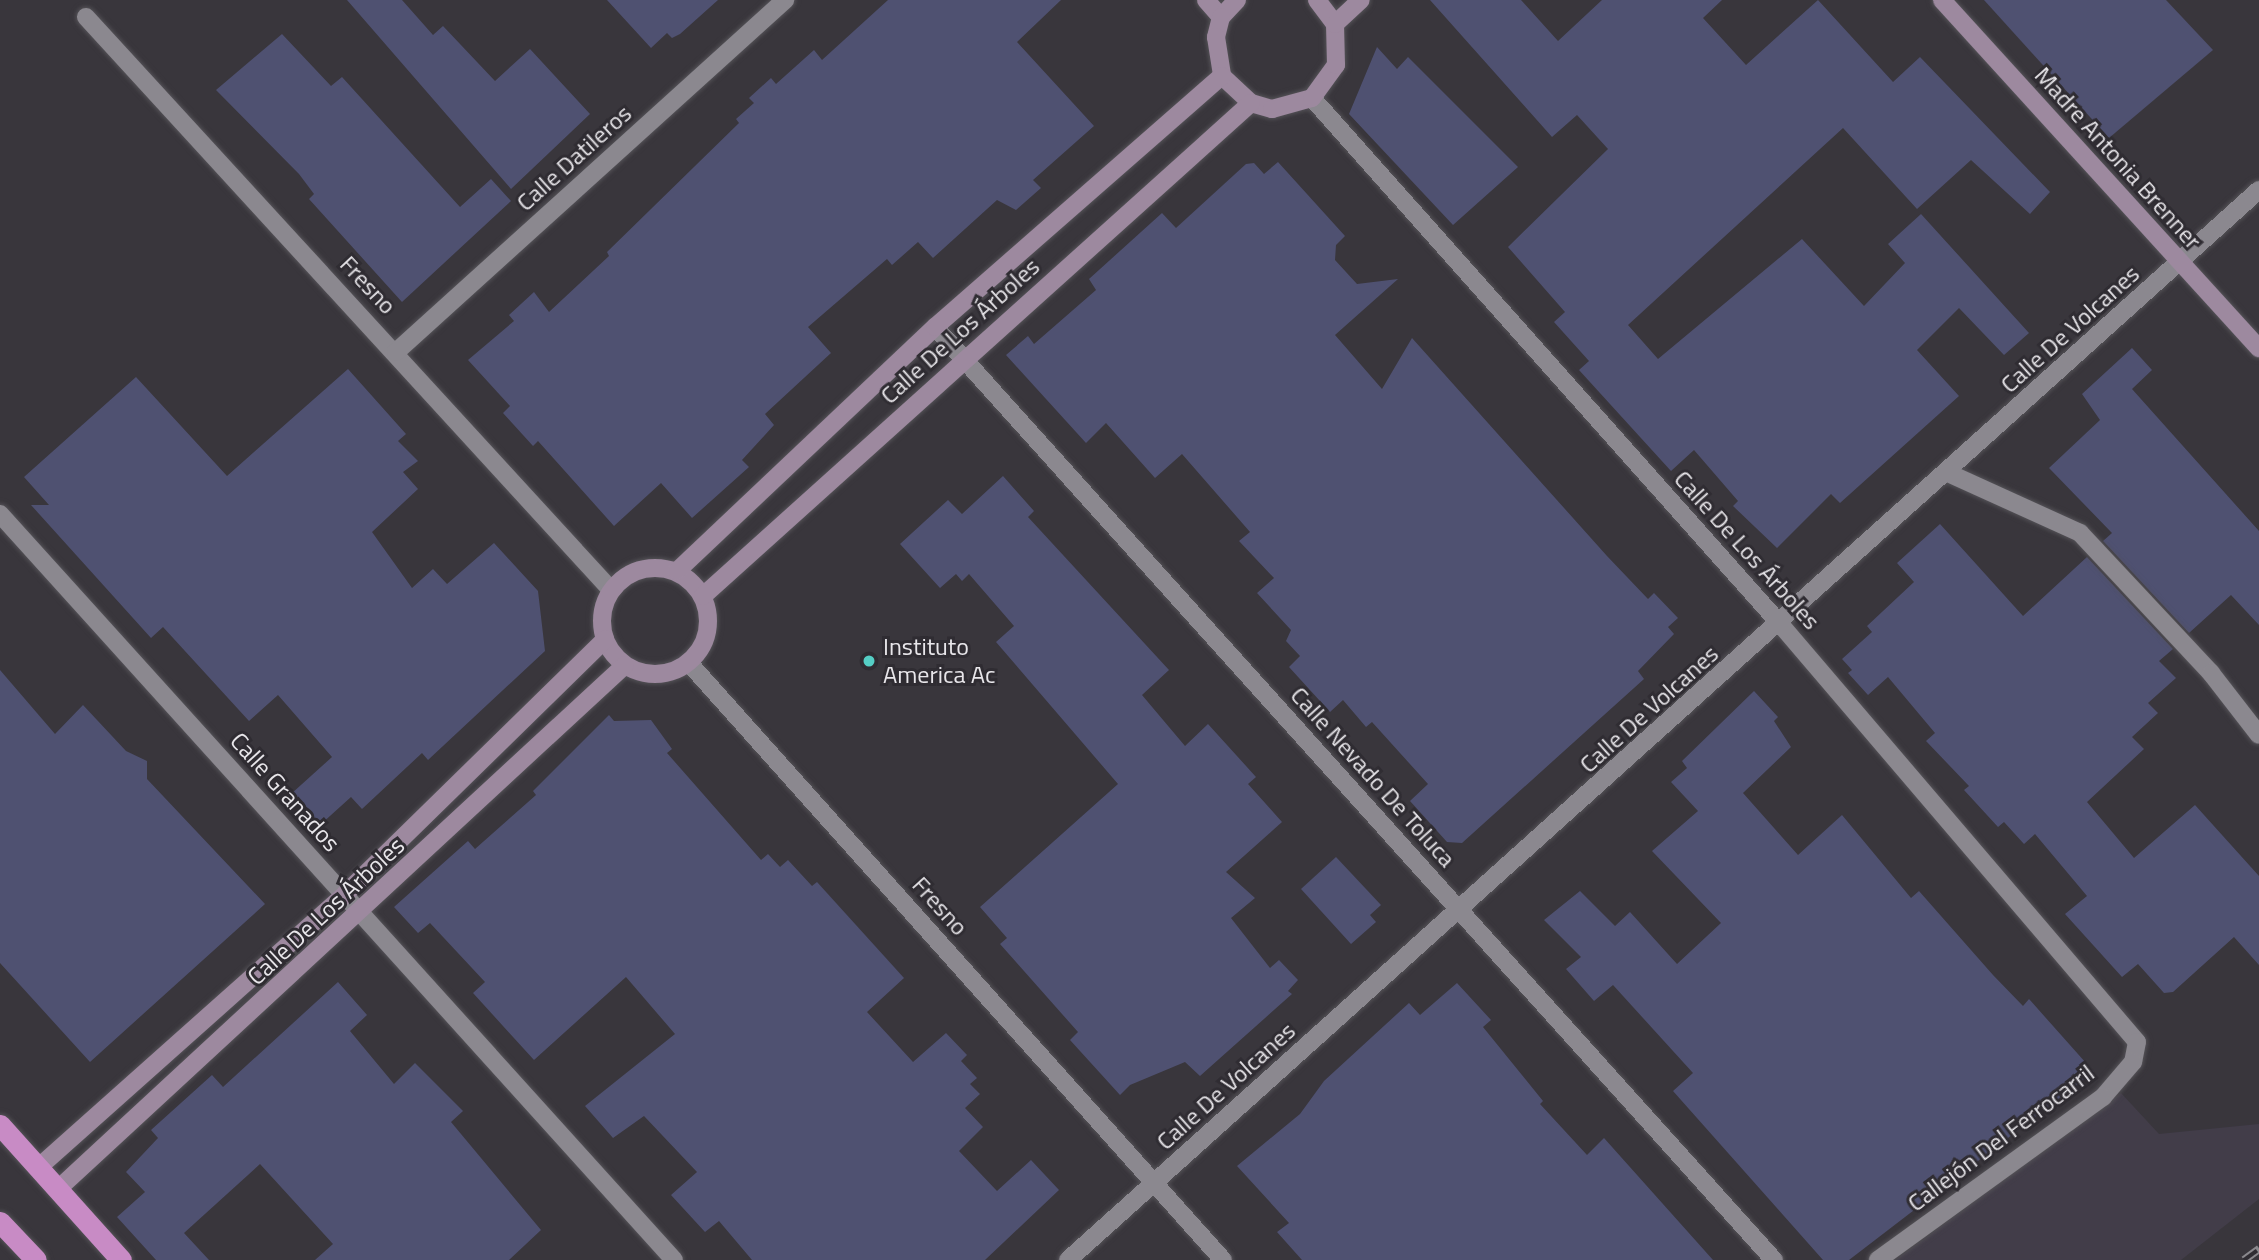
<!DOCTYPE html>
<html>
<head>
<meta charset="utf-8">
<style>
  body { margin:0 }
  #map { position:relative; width:2259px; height:1260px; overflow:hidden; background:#39363c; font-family:"Titillium Web",sans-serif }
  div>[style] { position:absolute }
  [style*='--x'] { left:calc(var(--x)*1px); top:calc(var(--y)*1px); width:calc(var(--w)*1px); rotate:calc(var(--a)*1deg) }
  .built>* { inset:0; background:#423d49 }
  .building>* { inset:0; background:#4f5171 }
  .roads { filter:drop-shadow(0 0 2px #545257) drop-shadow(0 0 2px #545257) }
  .street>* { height:18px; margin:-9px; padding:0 9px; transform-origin:9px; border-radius:9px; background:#8b888f }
  .secondary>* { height:18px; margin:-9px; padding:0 9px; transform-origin:9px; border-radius:9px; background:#9d899f }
  .secondary>.ring { margin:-9px; padding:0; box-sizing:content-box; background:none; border:18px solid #9d899f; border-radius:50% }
  .highway>* { height:21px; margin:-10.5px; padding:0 10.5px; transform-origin:10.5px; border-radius:10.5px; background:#c88bc5 }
  .rail>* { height:8px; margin-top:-4px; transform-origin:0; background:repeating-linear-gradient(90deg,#2f2c32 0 16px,#8a888d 0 32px); box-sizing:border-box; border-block:2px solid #8a888d }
  .dots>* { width:19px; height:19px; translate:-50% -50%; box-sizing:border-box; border:4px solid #2f2c32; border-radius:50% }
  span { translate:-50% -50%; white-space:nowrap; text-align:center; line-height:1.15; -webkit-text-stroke:6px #2f2c32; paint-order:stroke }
  .street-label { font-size:24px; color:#e8e6ea }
  .poi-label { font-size:24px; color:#e8e6ea }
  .left { translate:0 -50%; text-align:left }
</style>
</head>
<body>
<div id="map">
  <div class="built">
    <i style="clip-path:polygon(2121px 1093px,2159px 1134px,2259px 1124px,2259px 1199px,2181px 1260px,1895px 1260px)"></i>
  </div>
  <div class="building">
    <i style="clip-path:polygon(347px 0,402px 0,433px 35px,443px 26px,495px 81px,530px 49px,590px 114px,511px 189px)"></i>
    <i style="clip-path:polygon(607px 0,718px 0,680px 34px,672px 38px,667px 33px,651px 48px)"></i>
    <i style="clip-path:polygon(888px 0,1061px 0,1017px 42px,1094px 126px,1033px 180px,1041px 188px,1016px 210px,997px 200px,933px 258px,918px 242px,892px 265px,887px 259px,808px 327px,831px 353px,765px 414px,774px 425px,742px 460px,749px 467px,692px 518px,661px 483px,614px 526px,538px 441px,533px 446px,503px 413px,510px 406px,468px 360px,514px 321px,509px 315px,534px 292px,549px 312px,609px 256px,607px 252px,739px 123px,736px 119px,754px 103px,749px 98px,771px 78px,776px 84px,814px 50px,822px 60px)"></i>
    <i style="clip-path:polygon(1430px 0,1521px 0,1558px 41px,1602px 0,1722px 0,1703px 18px,1746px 65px,1818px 0,1893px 82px,1920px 57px,2050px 192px,2030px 214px,1971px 160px,1917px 209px,1843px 128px,1628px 325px,1658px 359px,1802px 239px,1864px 306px,1905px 263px,1888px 244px,1921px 214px,2029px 333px,2004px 355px,1959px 308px,1917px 350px,1959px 396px,1840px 503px,1831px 494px,1777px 548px,1733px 506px,1738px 501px,1694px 450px,1671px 471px,1579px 370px,1589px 361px,1554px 322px,1565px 312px,1508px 247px,1608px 149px,1577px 115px,1552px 137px)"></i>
    <i style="clip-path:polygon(1984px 0,2166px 0,2213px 50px,2109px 138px)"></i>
    <i style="clip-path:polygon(282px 34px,331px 86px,342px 77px,460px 207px,491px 179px,511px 201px,402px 302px,309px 199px,314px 194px,299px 174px,216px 90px)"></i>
    <i style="clip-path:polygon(1377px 47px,1397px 69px,1408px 57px,1518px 167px,1453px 225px,1349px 114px)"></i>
    <i style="clip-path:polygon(1278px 162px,1345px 236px,1336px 245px,1335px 260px,1357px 284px,1398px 279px,1335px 335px,1382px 389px,1412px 338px,1607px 556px,1648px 599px,1654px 593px,1678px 618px,1668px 627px,1674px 634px,1638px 671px,1644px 679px,1462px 843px,1447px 842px,1410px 801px,1428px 784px,1372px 722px,1366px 727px,1343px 700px,1330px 712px,1289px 667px,1300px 656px,1286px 641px,1291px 630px,1257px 593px,1274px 578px,1239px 541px,1250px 532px,1182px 454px,1155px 478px,1106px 423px,1086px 443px,1006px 355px,1028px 336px,1034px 344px,1096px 290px,1089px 279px,1162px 213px,1176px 228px,1246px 164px,1254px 163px,1264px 174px)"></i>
    <i style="clip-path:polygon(2132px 348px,2152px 370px,2132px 389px,2259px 531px,2259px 625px,2231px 595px,2189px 633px,2103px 541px,2112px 533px,2049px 468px,2100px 420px,2082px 394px)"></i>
    <i style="clip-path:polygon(348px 369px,406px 434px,398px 441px,418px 461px,403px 472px,418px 489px,372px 532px,412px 588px,433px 569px,447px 584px,494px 543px,538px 591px,545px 651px,428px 760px,422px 753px,362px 809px,351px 797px,320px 825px,291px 794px,332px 757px,278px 695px,249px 721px,163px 627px,151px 638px,31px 505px,49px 505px,24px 477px,136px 377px,227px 476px)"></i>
    <i style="clip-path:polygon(1003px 476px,1034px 511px,1028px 517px,1169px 670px,1142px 695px,1185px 746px,1208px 724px,1256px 777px,1248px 784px,1282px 822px,1226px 872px,1255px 898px,1231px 918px,1270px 968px,1279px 960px,1298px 980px,1288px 991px,1292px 994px,1200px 1076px,1185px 1062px,1130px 1085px,1120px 1095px,1070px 1040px,1078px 1032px,1000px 944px,1007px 938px,980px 907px,1118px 784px,996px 642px,1014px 626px,969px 574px,962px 581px,956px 574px,940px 588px,900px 544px,948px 500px,962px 514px)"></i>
    <i style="clip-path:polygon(1940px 524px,2023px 616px,2087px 557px,2173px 649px,2159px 661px,2176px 678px,2148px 703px,2158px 713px,2132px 737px,2144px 749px,2087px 802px,2134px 858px,2195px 805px,2259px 876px,2259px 965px,2234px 937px,2173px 992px,2164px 993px,2138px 964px,2122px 977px,2065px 914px,2087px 896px,2035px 834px,2024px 844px,2004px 822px,1998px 827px,1964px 790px,1969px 786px,1926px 741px,1935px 733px,1888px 677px,1868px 695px,1848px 673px,1852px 670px,1842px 659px,1872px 632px,1867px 626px,1914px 582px,1897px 563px)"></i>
    <i style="clip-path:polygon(0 670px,55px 734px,83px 705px,126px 751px,147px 761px,147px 779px,265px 904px,90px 1062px,0 963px)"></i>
    <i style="clip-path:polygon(1754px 691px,1778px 717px,1774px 721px,1791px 747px,1743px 793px,1798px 855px,1842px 815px,1911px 898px,1919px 891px,1993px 975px,2023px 1006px,2029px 999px,2094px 1072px,1849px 1260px,1823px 1260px,1673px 1091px,1693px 1073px,1613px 985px,1594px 1001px,1566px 969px,1581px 957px,1544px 920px,1580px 891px,1615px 926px,1630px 912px,1677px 964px,1721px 923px,1652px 851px,1698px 811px,1671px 782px,1687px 768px,1682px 761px)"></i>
    <i style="clip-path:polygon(609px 715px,614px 721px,651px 720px,672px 749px,667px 753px,761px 860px,768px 854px,780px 867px,788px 860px,812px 886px,817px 882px,904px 978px,867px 1012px,913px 1062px,946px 1033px,967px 1055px,961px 1061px,977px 1078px,970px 1084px,980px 1094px,965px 1108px,983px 1127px,959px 1151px,997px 1191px,1031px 1160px,1059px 1190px,985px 1260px,752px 1260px,719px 1221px,705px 1232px,671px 1195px,697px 1172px,644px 1116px,613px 1138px,585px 1106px,675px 1034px,626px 977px,534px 1060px,473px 993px,485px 982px,430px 923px,418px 933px,394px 907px,468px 841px,475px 849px,536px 795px,533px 791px)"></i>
    <i style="clip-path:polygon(1336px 857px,1381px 905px,1370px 915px,1376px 922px,1351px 944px,1301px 889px)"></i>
    <i style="clip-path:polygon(338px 982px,367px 1015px,350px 1031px,394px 1084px,415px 1063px,463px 1111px,451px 1122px,541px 1230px,509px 1260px,315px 1260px,333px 1244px,260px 1164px,184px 1233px,209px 1260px,156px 1260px,117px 1217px,145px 1192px,126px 1172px,158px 1138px,151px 1130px,212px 1075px,223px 1087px)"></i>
    <i style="clip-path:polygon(1457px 983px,1491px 1020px,1483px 1027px,1543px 1101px,1540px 1104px,1587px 1155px,1604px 1138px,1713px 1260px,1302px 1260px,1277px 1232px,1289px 1223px,1237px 1166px,1300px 1114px,1324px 1081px,1409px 1003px,1420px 1015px)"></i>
  </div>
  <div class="roads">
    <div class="street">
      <i style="--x:86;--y:17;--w:777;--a:47.5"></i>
      <i style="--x:1312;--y:98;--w:705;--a:48.33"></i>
      <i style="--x:1781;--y:625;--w:548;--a:49.51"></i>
      <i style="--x:2137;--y:1042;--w:20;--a:101"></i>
      <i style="--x:2133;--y:1062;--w:46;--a:130.6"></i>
      <i style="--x:2103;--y:1097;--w:278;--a:144.1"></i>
      <i style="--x:935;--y:327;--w:1255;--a:48.04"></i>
      <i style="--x:396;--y:352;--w:525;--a:-42.14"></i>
      <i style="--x:1948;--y:473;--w:145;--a:24.4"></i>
      <i style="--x:2080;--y:533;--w:192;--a:46.9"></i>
      <i style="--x:2211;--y:673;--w:78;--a:52.3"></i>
      <i style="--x:0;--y:514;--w:1005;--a:47.9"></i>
      <i style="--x:689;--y:663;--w:801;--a:48.19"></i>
      <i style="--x:1068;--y:1260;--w:1601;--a:-41.94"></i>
    </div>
    <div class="secondary">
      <i style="--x:1206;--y:0;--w:23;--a:49"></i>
      <i style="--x:1237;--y:0;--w:23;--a:133"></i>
      <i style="--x:1221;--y:17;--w:21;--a:104"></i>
      <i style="--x:1216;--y:37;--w:39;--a:81"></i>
      <i style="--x:1222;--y:76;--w:40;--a:43"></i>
      <i style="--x:1251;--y:103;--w:22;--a:16"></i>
      <i style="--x:1272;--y:109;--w:41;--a:-15.4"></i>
      <i style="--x:1312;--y:98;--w:41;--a:-54"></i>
      <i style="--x:1336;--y:65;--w:41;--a:-91.4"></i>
      <i style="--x:1335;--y:24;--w:30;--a:-127"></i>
      <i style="--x:1942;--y:0;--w:471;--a:47.7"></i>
      <i style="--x:1335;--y:24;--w:35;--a:-43"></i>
      <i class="ring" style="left:602px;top:568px;width:88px;height:88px"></i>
      <i style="--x:677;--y:571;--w:355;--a:-43.4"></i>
      <i style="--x:935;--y:327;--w:381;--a:-41.2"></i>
      <i style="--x:703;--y:596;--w:737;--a:-41.98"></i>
      <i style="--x:39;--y:1167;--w:410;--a:-41.7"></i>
      <i style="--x:345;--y:894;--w:364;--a:-44.4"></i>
      <i style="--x:57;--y:1190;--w:773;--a:-42.75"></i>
    </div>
    <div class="highway">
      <i style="--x:0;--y:1125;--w:181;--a:48.1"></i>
      <i style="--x:0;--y:1222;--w:52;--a:46.5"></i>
    </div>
  </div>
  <div class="rail">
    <i style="--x:2244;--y:1260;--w:19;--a:-36"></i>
  </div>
  <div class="dots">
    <i style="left:869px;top:661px;background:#55cec5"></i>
  </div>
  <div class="street-label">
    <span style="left:574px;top:158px;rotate:-42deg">Calle Datileros</span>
    <span style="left:2118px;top:158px;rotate:48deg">Madre Antonia Brenner</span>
    <span style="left:368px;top:285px;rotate:47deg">Fresno</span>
    <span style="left:2070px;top:329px;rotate:-42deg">Calle De Volcanes</span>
    <span style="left:960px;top:331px;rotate:-42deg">Calle De Los Árboles</span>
    <span style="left:1747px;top:550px;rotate:48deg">Calle De Los Árboles</span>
    <span style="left:1649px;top:709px;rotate:-42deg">Calle De Volcanes</span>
    <span style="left:1373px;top:777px;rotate:48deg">Calle Nevado De Toluca</span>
    <span style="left:285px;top:792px;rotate:48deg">Calle Granados</span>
    <span style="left:940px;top:906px;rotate:48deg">Fresno</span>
    <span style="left:326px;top:911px;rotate:-43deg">Calle De Los Árboles</span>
    <span style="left:1226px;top:1086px;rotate:-42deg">Calle De Volcanes</span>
    <span style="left:2001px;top:1138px;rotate:-37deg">Callejón Del Ferrocarril</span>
  </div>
  <div class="poi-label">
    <span class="left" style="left:883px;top:661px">Instituto<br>America Ac</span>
  </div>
</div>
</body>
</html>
